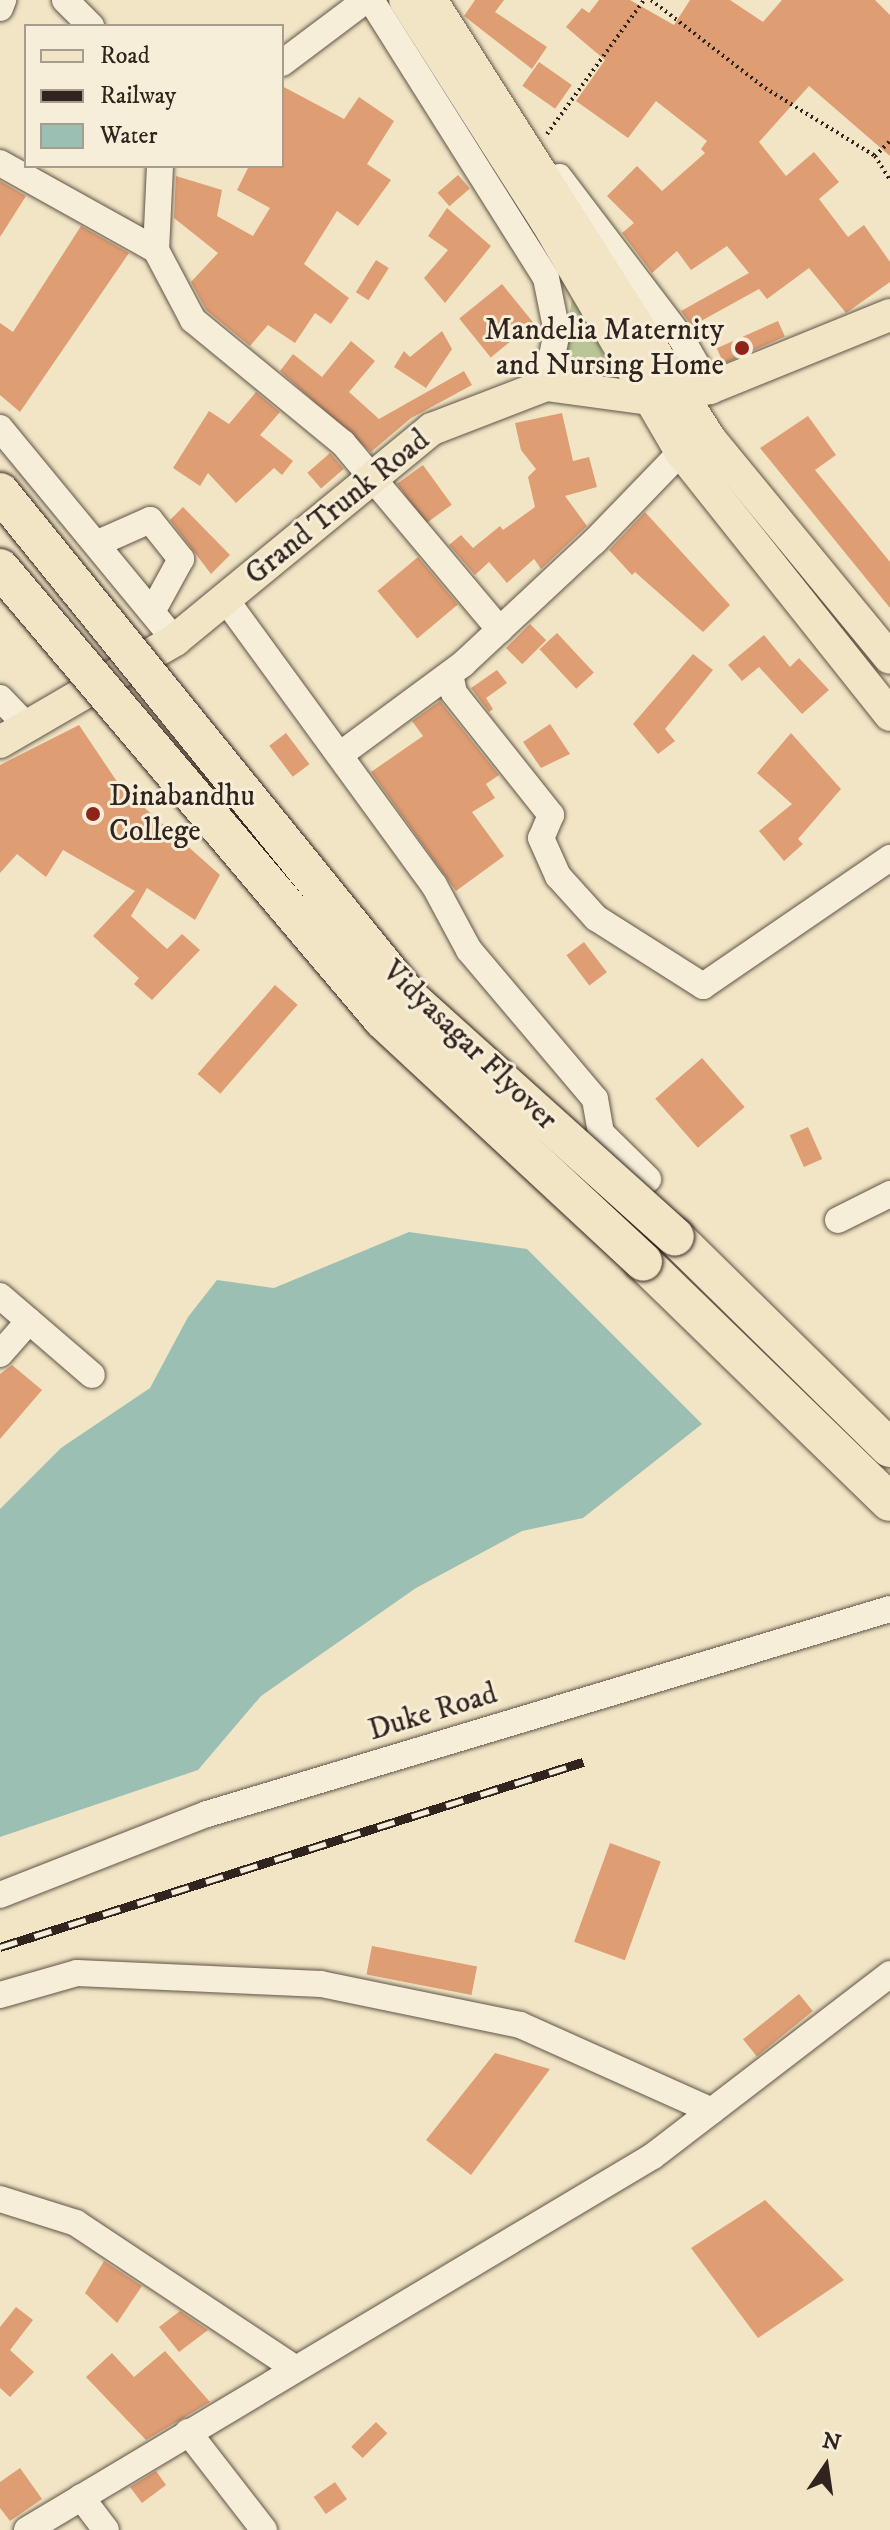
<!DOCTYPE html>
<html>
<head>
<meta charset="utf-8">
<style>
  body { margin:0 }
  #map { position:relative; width:890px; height:2530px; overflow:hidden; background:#f1e5c5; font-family:"IM FELL DW Pica",serif }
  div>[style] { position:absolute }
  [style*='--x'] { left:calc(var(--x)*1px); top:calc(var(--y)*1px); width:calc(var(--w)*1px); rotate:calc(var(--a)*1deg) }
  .green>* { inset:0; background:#b9c596 }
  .water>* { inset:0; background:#9bbfb3 }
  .building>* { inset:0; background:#df9d73; transform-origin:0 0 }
  .path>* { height:4px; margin-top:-2px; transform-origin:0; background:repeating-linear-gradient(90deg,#31231d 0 2px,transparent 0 6px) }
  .roads { filter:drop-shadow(0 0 2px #615447) drop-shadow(0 0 2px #615447) }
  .minor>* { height:26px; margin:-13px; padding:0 13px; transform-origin:13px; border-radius:13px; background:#f6eed9 }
  .major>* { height:32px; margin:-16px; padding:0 16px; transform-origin:16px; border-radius:16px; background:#f1e5c5 }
  .highway>* { height:38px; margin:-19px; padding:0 19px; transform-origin:19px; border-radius:19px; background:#f1e5c5 }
  .rail>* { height:9px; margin-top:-4.5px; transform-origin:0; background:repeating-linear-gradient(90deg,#f6eed9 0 18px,#31231d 0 36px); box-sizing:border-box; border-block:2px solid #31231d }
  .bridges { filter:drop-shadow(0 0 2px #31231d) drop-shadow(0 0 2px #31231d) }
  .highway-bridge>* { height:38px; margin:-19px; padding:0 19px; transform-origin:19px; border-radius:19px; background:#f1e5c5 }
  .dots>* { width:22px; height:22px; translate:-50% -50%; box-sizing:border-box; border:4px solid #f6eed9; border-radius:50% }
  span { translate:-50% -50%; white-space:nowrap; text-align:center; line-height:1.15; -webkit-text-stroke:6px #f6eed9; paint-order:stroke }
  .poi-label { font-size:30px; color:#31231d }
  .right { translate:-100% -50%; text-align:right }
  .left { translate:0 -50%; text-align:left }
  .street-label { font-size:30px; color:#31231d }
  .legend { position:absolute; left:24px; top:24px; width:260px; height:144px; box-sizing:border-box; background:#f6eed9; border:2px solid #a79d8e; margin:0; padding:10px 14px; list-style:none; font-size:24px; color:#31231d }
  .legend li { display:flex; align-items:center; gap:16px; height:40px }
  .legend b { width:40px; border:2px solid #a79d8e }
  .north { position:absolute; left:786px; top:2426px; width:80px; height:80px; -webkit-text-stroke:6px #f6eed9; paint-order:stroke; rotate:13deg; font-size:22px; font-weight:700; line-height:32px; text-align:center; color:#31231d }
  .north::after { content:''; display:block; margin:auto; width:28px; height:36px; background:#31231d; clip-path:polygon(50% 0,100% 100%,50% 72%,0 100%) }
</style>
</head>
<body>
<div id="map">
  <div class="green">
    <i style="clip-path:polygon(572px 299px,597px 339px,608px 368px,605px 374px,565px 378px,560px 373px)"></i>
  </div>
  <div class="water">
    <i style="clip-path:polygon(409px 1232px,527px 1249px,702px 1424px,583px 1518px,522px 1531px,416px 1588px,261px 1696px,198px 1770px,0 1837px,0 1509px,61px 1448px,150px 1388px,188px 1317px,217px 1280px,274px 1288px)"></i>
  </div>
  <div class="building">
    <i style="clip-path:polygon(475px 0,504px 0,495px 12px,547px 47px,532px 69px,464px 16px)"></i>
    <i style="clip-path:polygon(599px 0,630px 0,674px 25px,690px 0,730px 0,763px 22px,782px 0,875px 0,890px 15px,890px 156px,809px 86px,759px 142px,786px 176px,814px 152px,839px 182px,819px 199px,848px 237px,864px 225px,890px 262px,890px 282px,846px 313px,809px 268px,767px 299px,759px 289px,692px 326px,681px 311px,749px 273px,727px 246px,691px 270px,677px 251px,652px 273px,622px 233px,634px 223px,607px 196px,637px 166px,662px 191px,705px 153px,701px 149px,707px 141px,656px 101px,628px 138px,576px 101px,605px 60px,566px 27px,582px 8px,589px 13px)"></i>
    <i style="left:539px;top:62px;width:40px;height:29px;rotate:35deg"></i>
    <i style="clip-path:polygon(282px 86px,344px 119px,359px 97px,394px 121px,367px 164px,391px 180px,358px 226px,337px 211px,304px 264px,349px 298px,331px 324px,315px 313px,295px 343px,268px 325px,250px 346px,206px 310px,191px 282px,218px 253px,174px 218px,176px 176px,222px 190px,217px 216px,253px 236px,270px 208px,237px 190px,249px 166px,282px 166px)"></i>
    <i style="left:458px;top:175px;width:18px;height:27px;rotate:49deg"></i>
    <i style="clip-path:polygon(0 181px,26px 196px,0 237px)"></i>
    <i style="clip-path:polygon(447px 208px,491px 246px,445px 303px,424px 278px,448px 250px,428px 236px)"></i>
    <i style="clip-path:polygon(81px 226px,129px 253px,20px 412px,0 395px,0 323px,13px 332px)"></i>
    <i style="left:376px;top:260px;width:15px;height:38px;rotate:32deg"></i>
    <i style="left:502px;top:284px;width:50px;height:55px;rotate:51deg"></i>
    <i style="left:778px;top:321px;width:17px;height:67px;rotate:66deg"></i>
    <i style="clip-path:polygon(442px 331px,452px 349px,426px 388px,394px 367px,404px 351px,410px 357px)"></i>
    <i style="clip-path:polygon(351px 341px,375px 361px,349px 392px,379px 419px,464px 371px,472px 385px,411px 418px,371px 452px,280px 371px,293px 354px,322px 377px)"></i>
    <i style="clip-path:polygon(256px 392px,280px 412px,260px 435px,293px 461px,282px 475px,274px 468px,236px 503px,208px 473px,200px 486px,173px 468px,209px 411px,229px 424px)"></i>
    <i style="clip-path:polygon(562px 413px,573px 461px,589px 457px,597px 487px,565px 496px,587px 526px,541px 569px,534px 559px,507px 583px,489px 562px,475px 575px,449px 545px,461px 535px,473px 548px,500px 526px,503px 530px,535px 507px,528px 477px,536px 469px,521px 450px,515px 423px)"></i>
    <i style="clip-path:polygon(808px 416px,836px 455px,815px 470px,890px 562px,890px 608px,760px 448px)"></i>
    <i style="left:330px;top:453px;width:21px;height:30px;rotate:49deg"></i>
    <i style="left:423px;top:465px;width:49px;height:32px;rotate:54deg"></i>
    <i style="clip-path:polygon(183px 507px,230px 555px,211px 574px,170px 520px)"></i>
    <i style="clip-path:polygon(645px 512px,730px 605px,703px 632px,635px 572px,632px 575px,609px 550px)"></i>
    <i style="left:418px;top:557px;width:62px;height:53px;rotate:50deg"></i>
    <i style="left:530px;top:624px;width:23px;height:34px;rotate:45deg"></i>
    <i style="left:557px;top:633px;width:54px;height:24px;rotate:47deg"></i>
    <i style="clip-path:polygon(764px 635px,790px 667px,799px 658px,829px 690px,802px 714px,759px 667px,742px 681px,728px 665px)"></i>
    <i style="clip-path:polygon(693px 654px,713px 670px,665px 729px,675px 741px,658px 754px,633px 724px)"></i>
    <i style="clip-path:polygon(497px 670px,507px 683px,486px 698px,493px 709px,489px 712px,471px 688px)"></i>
    <i style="clip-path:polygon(440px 701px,499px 775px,486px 784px,495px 798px,472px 812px,504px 856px,456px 891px,371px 772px,423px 736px,412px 721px)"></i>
    <i style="clip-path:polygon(550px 724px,570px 754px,541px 768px,523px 742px)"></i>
    <i style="clip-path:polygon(79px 725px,120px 786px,220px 875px,195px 920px,147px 888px,131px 916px,167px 949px,182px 934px,200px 950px,152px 1000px,134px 984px,139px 978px,93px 936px,135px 891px,63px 850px,46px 877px,17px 854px,0 873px,0 765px)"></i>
    <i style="left:286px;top:733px;width:39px;height:21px;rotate:53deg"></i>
    <i style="clip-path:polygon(791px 733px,841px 789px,798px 839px,803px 844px,784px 861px,759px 831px,792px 804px,757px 773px)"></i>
    <i style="left:584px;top:942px;width:38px;height:22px;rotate:53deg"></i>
    <i style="left:275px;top:985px;width:30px;height:118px;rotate:41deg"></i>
    <i style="left:702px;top:1058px;width:65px;height:62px;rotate:49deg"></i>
    <i style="left:808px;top:1127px;width:35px;height:20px;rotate:66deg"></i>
    <i style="clip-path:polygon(12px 1365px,42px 1390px,0 1439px,0 1374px)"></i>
    <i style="left:610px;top:1843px;width:54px;height:105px;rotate:20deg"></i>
    <i style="left:372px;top:1946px;width:107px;height:29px;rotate:11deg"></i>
    <i style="left:799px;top:1994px;width:22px;height:72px;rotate:51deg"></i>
    <i style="clip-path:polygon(495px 2053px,550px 2069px,471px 2175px,426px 2140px)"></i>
    <i style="clip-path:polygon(765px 2200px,844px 2280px,758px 2338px,691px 2248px)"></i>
    <i style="clip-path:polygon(104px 2261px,142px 2286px,117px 2323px,85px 2293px)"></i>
    <i style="clip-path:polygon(16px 2307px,33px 2320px,10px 2350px,34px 2372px,10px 2397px,0 2388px,0 2327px)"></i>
    <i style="clip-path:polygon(180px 2311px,208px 2330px,179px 2352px,159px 2327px)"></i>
    <i style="clip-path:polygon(165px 2351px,210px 2402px,146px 2440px,86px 2377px,112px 2353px,134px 2377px)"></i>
    <i style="left:376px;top:2422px;width:16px;height:35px;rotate:45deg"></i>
    <i style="clip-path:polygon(20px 2468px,42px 2499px,10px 2521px,0 2508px,0 2482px)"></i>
    <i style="clip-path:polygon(156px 2471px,166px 2485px,142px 2503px,130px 2487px)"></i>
    <i style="left:335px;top:2482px;width:21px;height:26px;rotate:55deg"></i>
  </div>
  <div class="path">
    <i style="--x:651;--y:0;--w:144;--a:37.7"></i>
    <i style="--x:765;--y:88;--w:129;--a:31.7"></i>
    <i style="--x:875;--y:156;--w:28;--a:58"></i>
    <i style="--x:547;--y:134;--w:165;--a:-54.1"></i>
    <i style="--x:875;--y:156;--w:21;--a:-45"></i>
  </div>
  <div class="roads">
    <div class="minor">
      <i style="--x:65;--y:0;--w:37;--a:45"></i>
      <i style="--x:371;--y:0;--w:328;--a:57.8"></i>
      <i style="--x:546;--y:278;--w:55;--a:78.5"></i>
      <i style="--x:557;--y:332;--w:54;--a:101.7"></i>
      <i style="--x:0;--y:8;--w:9;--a:-69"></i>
      <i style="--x:282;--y:63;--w:105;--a:-36.9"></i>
      <i style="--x:0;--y:163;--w:179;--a:29.1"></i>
      <i style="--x:160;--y:166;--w:84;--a:92.7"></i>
      <i style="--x:156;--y:250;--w:79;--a:62.1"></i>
      <i style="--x:193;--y:320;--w:194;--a:39.4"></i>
      <i style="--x:343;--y:443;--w:244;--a:50"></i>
      <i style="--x:559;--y:177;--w:202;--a:52.8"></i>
      <i style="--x:681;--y:338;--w:58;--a:59.9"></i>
      <i style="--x:0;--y:428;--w:275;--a:50.5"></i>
      <i style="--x:96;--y:544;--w:59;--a:-24"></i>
      <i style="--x:150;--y:520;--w:50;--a:51.5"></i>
      <i style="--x:181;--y:559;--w:60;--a:118.7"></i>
      <i style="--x:226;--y:600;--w:353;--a:53.9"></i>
      <i style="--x:434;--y:885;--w:74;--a:61.7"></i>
      <i style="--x:469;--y:950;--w:195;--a:49.8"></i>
      <i style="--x:595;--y:1099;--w:35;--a:80"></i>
      <i style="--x:601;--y:1133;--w:66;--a:44.4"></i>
      <i style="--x:450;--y:674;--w:19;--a:78"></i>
      <i style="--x:454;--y:693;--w:156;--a:51.5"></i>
      <i style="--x:551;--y:815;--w:25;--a:113"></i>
      <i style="--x:541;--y:838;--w:42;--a:65.9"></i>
      <i style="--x:558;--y:876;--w:57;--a:47.9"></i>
      <i style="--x:596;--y:918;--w:127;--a:32.4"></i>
      <i style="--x:703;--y:986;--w:227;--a:-34.4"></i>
      <i style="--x:0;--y:698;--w:40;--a:46"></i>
      <i style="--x:341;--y:754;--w:152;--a:-36.4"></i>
      <i style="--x:463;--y:664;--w:179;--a:-43"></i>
      <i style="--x:594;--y:542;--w:125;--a:-46"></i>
      <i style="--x:838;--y:1220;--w:58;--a:-26.6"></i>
      <i style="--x:0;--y:1296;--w:121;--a:40.7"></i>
      <i style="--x:0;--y:1354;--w:44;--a:-48.7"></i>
      <i style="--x:0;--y:1895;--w:222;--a:-21.4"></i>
      <i style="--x:207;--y:1814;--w:713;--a:-16.71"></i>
      <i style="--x:0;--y:1995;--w:80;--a:-15.9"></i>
      <i style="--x:77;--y:1973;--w:244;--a:2.6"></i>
      <i style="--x:321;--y:1984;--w:203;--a:11.6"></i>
      <i style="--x:520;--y:2025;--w:210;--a:24.1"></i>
      <i style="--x:0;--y:2199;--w:80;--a:17.5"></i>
      <i style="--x:76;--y:2223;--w:262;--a:33.6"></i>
      <i style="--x:188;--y:2432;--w:124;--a:52.2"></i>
      <i style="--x:81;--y:2497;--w:41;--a:52.9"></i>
      <i style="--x:27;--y:2530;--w:729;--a:-30.86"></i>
      <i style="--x:653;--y:2156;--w:299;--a:-37.5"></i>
    </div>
    <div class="major">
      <i style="--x:405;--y:0;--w:262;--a:57.5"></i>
      <i style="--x:546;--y:221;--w:268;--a:59.7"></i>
      <i style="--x:681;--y:452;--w:336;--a:51.5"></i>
      <i style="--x:431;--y:0;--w:520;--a:57.56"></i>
      <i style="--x:710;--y:439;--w:283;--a:50.6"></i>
      <i style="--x:0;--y:742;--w:203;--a:-30.2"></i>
      <i style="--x:175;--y:640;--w:333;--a:-39.4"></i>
      <i style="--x:432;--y:429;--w:122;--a:-21.1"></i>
      <i style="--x:546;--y:385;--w:104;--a:7.7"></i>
      <i style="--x:649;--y:399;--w:62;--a:-10.2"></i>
      <i style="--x:710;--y:388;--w:194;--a:-22.1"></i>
    </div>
    <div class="highway">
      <i style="--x:675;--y:1237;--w:301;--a:44.5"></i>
      <i style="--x:643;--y:1262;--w:344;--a:44.2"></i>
    </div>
  </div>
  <div class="rail">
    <i style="--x:0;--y:1947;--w:612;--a:-17.61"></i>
  </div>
  <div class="bridges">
    <div class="highway-bridge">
      <i style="--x:0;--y:492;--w:653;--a:50.97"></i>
      <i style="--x:411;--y:999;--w:355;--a:42"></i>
      <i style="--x:0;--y:568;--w:592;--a:49.72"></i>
      <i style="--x:383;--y:1020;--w:355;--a:42.9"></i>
    </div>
  </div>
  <div class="dots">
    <i style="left:742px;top:348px;background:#8f2418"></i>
    <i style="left:93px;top:814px;background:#8f2418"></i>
  </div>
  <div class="poi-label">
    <span class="right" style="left:724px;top:348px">Mandelia Maternity<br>and Nursing Home</span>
    <span class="left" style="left:109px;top:814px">Dinabandhu<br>College</span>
  </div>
  <div class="street-label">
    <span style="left:338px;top:508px;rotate:-39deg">Grand Trunk Road</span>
    <span style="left:469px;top:1046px;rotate:44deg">Vidyasagar Flyover</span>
    <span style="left:433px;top:1713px;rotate:-17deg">Duke Road</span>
  </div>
  <ul class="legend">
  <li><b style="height:10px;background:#f1e5c5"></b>Road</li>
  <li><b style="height:10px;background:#31231d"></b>Railway</li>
  <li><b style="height:22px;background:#9bbfb3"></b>Water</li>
  </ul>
  <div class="north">N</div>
</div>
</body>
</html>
